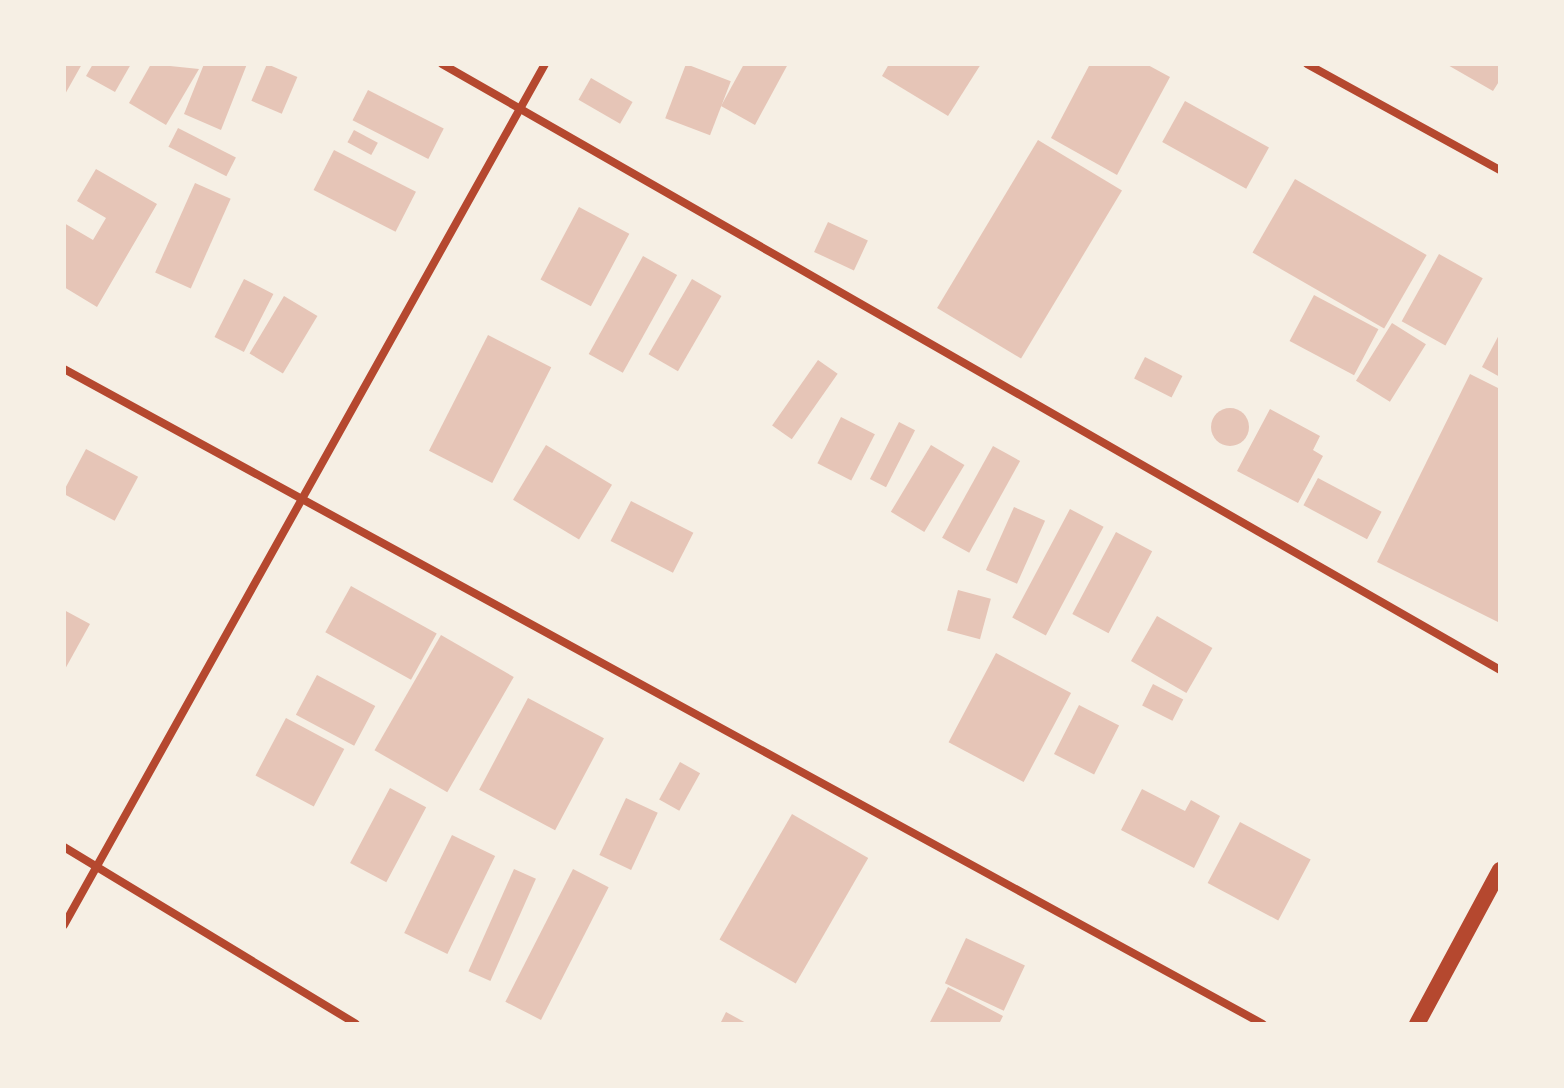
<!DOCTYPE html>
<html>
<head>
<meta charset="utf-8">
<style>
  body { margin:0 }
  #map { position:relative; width:1564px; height:1088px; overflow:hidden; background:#f6efe4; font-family:"Libre Baskerville",serif }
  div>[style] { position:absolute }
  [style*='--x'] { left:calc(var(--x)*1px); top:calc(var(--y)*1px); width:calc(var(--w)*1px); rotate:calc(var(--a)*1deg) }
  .building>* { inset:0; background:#e6c5b7; transform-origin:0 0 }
  .round { border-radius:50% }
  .minor>* { height:8px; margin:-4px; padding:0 4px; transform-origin:4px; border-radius:4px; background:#b5482f }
  .secondary>* { height:16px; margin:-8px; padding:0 8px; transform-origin:8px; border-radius:8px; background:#b5482f }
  span { translate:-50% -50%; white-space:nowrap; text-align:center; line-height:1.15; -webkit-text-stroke:7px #f6efe4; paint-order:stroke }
  .frame { position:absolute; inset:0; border:66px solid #f6efe4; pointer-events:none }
</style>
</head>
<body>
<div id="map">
  <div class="building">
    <i style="clip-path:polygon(64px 64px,82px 64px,64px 96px)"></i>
    <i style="clip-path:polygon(93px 64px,131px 64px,115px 92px,86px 76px)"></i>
    <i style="clip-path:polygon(151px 64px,199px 69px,166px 125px,129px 103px)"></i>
    <i style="clip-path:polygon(204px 64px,247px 64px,221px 130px,184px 114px)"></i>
    <i style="left:267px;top:64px;width:33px;height:40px;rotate:23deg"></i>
    <i style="left:686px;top:64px;width:48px;height:58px;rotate:21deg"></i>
    <i style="clip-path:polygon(744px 64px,788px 64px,755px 125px,721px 106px)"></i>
    <i style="clip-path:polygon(889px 64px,981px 64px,948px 116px,882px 76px)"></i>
    <i style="clip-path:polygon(1090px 64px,1146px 64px,1170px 77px,1117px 175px,1051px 138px)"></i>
    <i style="clip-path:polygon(1446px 64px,1500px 64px,1500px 80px,1493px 91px)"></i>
    <i style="left:591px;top:78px;width:48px;height:25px;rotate:30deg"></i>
    <i style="left:368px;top:90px;width:85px;height:34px;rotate:27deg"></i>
    <i style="left:1185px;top:101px;width:96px;height:47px;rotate:29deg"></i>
    <i style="left:178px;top:128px;width:65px;height:21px;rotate:27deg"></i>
    <i style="left:354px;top:130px;width:27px;height:14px;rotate:28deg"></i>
    <i style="left:1038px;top:140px;width:98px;height:196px;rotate:31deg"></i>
    <i style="left:334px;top:150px;width:92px;height:45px;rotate:27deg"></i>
    <i style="clip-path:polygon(96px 169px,157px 204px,97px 307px,64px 287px,64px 223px,93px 240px,106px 218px,77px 201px)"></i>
    <i style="left:1295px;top:179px;width:152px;height:85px;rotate:30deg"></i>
    <i style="left:195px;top:183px;width:39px;height:98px;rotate:24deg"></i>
    <i style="left:579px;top:207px;width:57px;height:82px;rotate:28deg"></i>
    <i style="left:828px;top:222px;width:44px;height:33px;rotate:25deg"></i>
    <i style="left:1439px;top:254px;width:50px;height:77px;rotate:29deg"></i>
    <i style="left:643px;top:256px;width:39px;height:112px;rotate:29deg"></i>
    <i style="left:244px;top:279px;width:33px;height:65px;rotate:27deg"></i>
    <i style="left:692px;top:279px;width:34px;height:87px;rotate:30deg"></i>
    <i style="left:1314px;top:295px;width:73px;height:52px;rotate:28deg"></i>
    <i style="left:284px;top:296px;width:39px;height:67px;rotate:31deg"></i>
    <i style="left:1392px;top:323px;width:40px;height:68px;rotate:32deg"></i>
    <i style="clip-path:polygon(1500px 333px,1500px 377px,1482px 367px)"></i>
    <i style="left:488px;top:335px;width:71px;height:130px;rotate:27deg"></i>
    <i style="left:1145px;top:357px;width:42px;height:24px;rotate:27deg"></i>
    <i style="left:818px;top:360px;width:24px;height:80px;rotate:35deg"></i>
    <i style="clip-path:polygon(1470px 374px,1500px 389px,1500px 623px,1377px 562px)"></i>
    <i class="round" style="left:1211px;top:408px;width:38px;height:38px"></i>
    <i style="clip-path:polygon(1270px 409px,1320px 436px,1313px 450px,1323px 456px,1298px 503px,1237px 471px)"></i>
    <i style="left:841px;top:417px;width:38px;height:52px;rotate:27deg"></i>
    <i style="left:899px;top:422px;width:18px;height:64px;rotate:27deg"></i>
    <i style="left:546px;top:445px;width:77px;height:64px;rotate:31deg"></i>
    <i style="left:931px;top:445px;width:39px;height:78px;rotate:31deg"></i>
    <i style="left:993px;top:446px;width:31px;height:105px;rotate:29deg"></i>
    <i style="left:86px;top:449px;width:59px;height:50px;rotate:28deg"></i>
    <i style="left:1318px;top:478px;width:72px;height:31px;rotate:28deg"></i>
    <i style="left:631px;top:501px;width:70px;height:45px;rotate:27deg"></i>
    <i style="left:1014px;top:507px;width:34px;height:69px;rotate:24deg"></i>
    <i style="left:1070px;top:509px;width:38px;height:123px;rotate:28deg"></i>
    <i style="left:1116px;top:532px;width:41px;height:93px;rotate:28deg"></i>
    <i style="left:351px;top:586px;width:98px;height:53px;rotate:29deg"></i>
    <i style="left:958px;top:590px;width:34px;height:42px;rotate:15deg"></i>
    <i style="clip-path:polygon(64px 610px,90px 624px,64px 671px)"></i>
    <i style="left:1157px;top:616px;width:64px;height:52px;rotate:30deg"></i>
    <i style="left:441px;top:635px;width:84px;height:133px;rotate:30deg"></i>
    <i style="left:996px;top:653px;width:85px;height:101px;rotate:28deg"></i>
    <i style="left:317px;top:675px;width:66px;height:45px;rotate:28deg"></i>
    <i style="left:1153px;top:684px;width:34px;height:24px;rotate:27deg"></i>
    <i style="left:528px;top:698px;width:86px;height:104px;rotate:28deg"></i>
    <i style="left:1079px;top:705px;width:45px;height:55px;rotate:27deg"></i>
    <i style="left:286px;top:718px;width:66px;height:65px;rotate:28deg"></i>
    <i style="left:680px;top:762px;width:23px;height:43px;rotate:29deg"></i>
    <i style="left:390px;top:788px;width:41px;height:85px;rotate:28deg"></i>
    <i style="clip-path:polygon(1142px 789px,1185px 811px,1191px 800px,1220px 816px,1194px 868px,1121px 830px)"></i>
    <i style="left:626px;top:798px;width:35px;height:63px;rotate:25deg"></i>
    <i style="left:792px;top:814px;width:88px;height:145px;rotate:30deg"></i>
    <i style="left:1240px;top:822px;width:80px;height:69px;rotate:28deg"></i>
    <i style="left:452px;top:835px;width:48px;height:109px;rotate:26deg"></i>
    <i style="left:514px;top:869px;width:24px;height:112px;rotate:24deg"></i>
    <i style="left:573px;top:869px;width:40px;height:149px;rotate:27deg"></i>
    <i style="left:966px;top:938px;width:65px;height:50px;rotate:25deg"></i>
    <i style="clip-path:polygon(948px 987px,1003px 1016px,999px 1024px,929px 1024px)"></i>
    <i style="clip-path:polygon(726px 1012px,748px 1024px,720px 1024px)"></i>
  </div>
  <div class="minor">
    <i style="--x:442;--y:64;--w:1219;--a:29.8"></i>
    <i style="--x:1307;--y:64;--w:220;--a:28.8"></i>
    <i style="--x:64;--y:369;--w:1366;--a:28.65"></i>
    <i style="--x:64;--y:847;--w:341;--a:31.2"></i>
    <i style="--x:64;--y:925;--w:986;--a:-60.81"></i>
  </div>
  <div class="secondary">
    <i style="--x:1417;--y:1024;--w:175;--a:-61.7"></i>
  </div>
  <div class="frame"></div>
</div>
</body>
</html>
